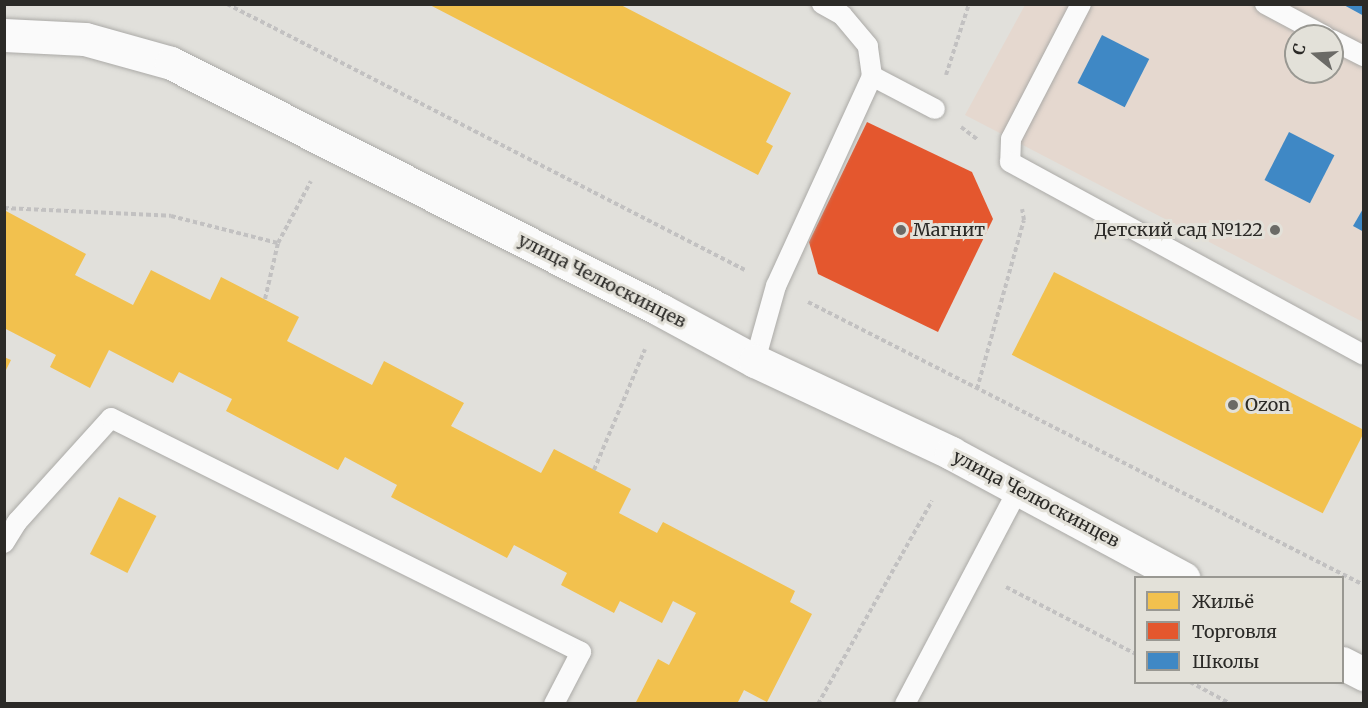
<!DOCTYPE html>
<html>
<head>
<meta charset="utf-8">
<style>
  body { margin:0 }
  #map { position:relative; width:1368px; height:708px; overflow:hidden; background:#e1e0db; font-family:Merriweather,serif }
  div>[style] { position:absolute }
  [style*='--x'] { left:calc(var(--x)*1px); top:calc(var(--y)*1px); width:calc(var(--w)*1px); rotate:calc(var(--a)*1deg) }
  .education>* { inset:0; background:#e5d8cf }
  .homes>* { inset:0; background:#f2c14e; transform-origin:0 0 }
  .shops>* { inset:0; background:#e4572e }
  .schools>* { inset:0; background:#3f88c5; transform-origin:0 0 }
  .path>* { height:4px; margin-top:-2px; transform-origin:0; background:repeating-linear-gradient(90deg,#c2c1c1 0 4.5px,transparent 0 7.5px) }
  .roads { filter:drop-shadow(0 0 2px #abaaa7) drop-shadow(0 0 2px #abaaa7) }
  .service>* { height:20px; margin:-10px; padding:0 10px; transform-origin:10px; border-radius:10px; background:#fafafa }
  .minor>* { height:33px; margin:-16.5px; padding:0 16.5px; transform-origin:16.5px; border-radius:16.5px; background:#fafafa }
  .dots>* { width:16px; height:16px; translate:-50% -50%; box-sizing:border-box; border:3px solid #e3e1d9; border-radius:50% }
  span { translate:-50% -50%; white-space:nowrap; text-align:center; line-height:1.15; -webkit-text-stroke:6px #e3e1d9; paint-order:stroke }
  .poi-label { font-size:18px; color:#2b2a27 }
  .left { translate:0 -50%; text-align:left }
  .right { translate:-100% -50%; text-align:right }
  .street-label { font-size:18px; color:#2b2a27 }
  .frame { position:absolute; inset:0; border:6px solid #2b2a27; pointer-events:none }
  .legend { position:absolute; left:1134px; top:576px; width:210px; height:108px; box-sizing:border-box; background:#e3e1d9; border:2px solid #999892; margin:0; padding:8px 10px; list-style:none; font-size:18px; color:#2b2a27 }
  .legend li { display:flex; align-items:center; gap:12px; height:30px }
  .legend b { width:30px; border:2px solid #999892 }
  .north { position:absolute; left:1284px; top:24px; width:60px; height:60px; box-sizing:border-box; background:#e3e1d9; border:2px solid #999892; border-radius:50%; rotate:288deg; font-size:16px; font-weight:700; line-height:24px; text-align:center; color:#2b2a27 }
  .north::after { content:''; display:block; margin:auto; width:21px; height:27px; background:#6b6a66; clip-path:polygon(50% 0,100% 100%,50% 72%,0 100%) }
</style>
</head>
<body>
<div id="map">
  <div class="education">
    <i style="clip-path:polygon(evenodd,1025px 5px,1363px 5px,1363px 322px,965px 115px,1025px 5px,1296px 36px,1332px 36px,1332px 72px,1296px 72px,1296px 36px)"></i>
  </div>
  <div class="homes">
    <i style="clip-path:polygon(428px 4px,619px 4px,791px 93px,766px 142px,773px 146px,758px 175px)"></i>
    <i style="clip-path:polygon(6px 211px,86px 254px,75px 275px,133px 305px,151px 270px,210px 300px,221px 277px,299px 317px,287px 341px,372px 385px,384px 361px,464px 403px,451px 426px,541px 473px,554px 449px,631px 489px,619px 513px,657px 533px,663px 522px,795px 591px,790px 602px,812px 614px,767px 702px,744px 690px,737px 704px,635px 704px,658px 659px,669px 665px,696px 613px,673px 601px,662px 623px,620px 601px,614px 613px,561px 585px,567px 573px,514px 545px,507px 558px,391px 497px,397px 485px,345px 457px,338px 470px,226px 411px,232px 399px,179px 372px,173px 383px,109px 350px,90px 388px,50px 367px,56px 355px,4px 328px)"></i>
    <i style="left:1054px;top:272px;width:349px;height:93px;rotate:27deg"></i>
    <i style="clip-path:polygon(4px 357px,11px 360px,4px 374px)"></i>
    <i style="left:119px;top:497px;width:42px;height:64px;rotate:27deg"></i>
  </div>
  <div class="shops">
    <i style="clip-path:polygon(867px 122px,972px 172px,993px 219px,938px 332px,818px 274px,809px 242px)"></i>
  </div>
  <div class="schools">
    <i style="clip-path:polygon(1342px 4px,1364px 4px,1364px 16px)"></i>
    <i style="left:1102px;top:35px;width:53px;height:54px;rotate:27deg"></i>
    <i style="left:1289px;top:132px;width:51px;height:54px;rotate:27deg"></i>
    <i style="clip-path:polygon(1364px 207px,1364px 232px,1353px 226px)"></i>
  </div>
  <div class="path">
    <i style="--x:227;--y:4;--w:582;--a:27.18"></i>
    <i style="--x:946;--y:75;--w:75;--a:-72.1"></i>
    <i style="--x:961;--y:127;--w:20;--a:37"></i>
    <i style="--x:4;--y:208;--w:167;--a:2.7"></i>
    <i style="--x:171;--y:216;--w:110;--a:14.2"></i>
    <i style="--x:265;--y:299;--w:57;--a:-76.9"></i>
    <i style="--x:278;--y:243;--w:70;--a:-62"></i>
    <i style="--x:808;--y:302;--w:624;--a:26.98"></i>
    <i style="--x:977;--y:389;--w:175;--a:-74.5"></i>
    <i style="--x:1024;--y:220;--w:11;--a:-100"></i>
    <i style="--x:594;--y:470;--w:131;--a:-67.1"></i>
    <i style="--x:1006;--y:587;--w:146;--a:27.3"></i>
    <i style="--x:1190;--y:682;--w:47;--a:28.2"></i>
    <i style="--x:818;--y:704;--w:233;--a:-60.7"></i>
  </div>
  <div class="roads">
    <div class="service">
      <i style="--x:1081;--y:4;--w:152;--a:117.4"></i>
      <i style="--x:1011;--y:139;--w:23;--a:92"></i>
      <i style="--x:1010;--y:162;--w:403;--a:28.6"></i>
      <i style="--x:1265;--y:4;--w:68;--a:28.1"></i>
      <i style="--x:1332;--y:40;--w:36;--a:27"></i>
      <i style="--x:872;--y:76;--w:71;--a:27.6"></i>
      <i style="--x:755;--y:361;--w:78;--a:-74.4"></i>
      <i style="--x:776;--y:286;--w:231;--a:-65.4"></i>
      <i style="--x:872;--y:76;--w:30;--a:-98"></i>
      <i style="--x:868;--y:46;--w:40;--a:-130"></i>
      <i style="--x:842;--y:15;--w:23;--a:-151"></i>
      <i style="--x:4;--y:543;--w:25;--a:-58"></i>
      <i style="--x:17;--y:522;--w:140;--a:-47.9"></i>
      <i style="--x:111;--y:418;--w:525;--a:26.47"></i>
      <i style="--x:581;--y:652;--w:59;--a:117.4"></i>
      <i style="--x:905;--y:704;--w:242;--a:-62.2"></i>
    </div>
    <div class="minor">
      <i style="--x:4;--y:35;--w:81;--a:2.8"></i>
      <i style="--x:85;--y:39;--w:89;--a:15.6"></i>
      <i style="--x:171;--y:63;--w:549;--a:26.75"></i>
      <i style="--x:661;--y:310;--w:107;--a:28.5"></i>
      <i style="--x:755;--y:361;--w:217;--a:25.1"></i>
      <i style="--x:951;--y:453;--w:264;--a:28.3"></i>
      <i style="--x:1342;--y:663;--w:25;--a:27"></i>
    </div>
  </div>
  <div class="dots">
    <i style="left:901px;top:230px;background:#6b6a66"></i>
    <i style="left:1275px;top:230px;background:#6b6a66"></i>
    <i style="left:1233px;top:405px;background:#6b6a66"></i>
  </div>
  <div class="poi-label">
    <span class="left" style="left:913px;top:230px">Магнит</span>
    <span class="right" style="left:1263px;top:230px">Детский сад №122</span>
    <span class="left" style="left:1245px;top:405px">Ozon</span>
  </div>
  <div class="street-label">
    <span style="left:602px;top:281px;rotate:27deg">улица Челюскинцев</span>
    <span style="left:1036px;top:499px;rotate:28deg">улица Челюскинцев</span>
  </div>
  <div class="frame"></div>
  <ul class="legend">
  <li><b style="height:16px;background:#f2c14e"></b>Жильё</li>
  <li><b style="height:16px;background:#e4572e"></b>Торговля</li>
  <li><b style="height:16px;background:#3f88c5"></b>Школы</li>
  </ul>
  <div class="north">С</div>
</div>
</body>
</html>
